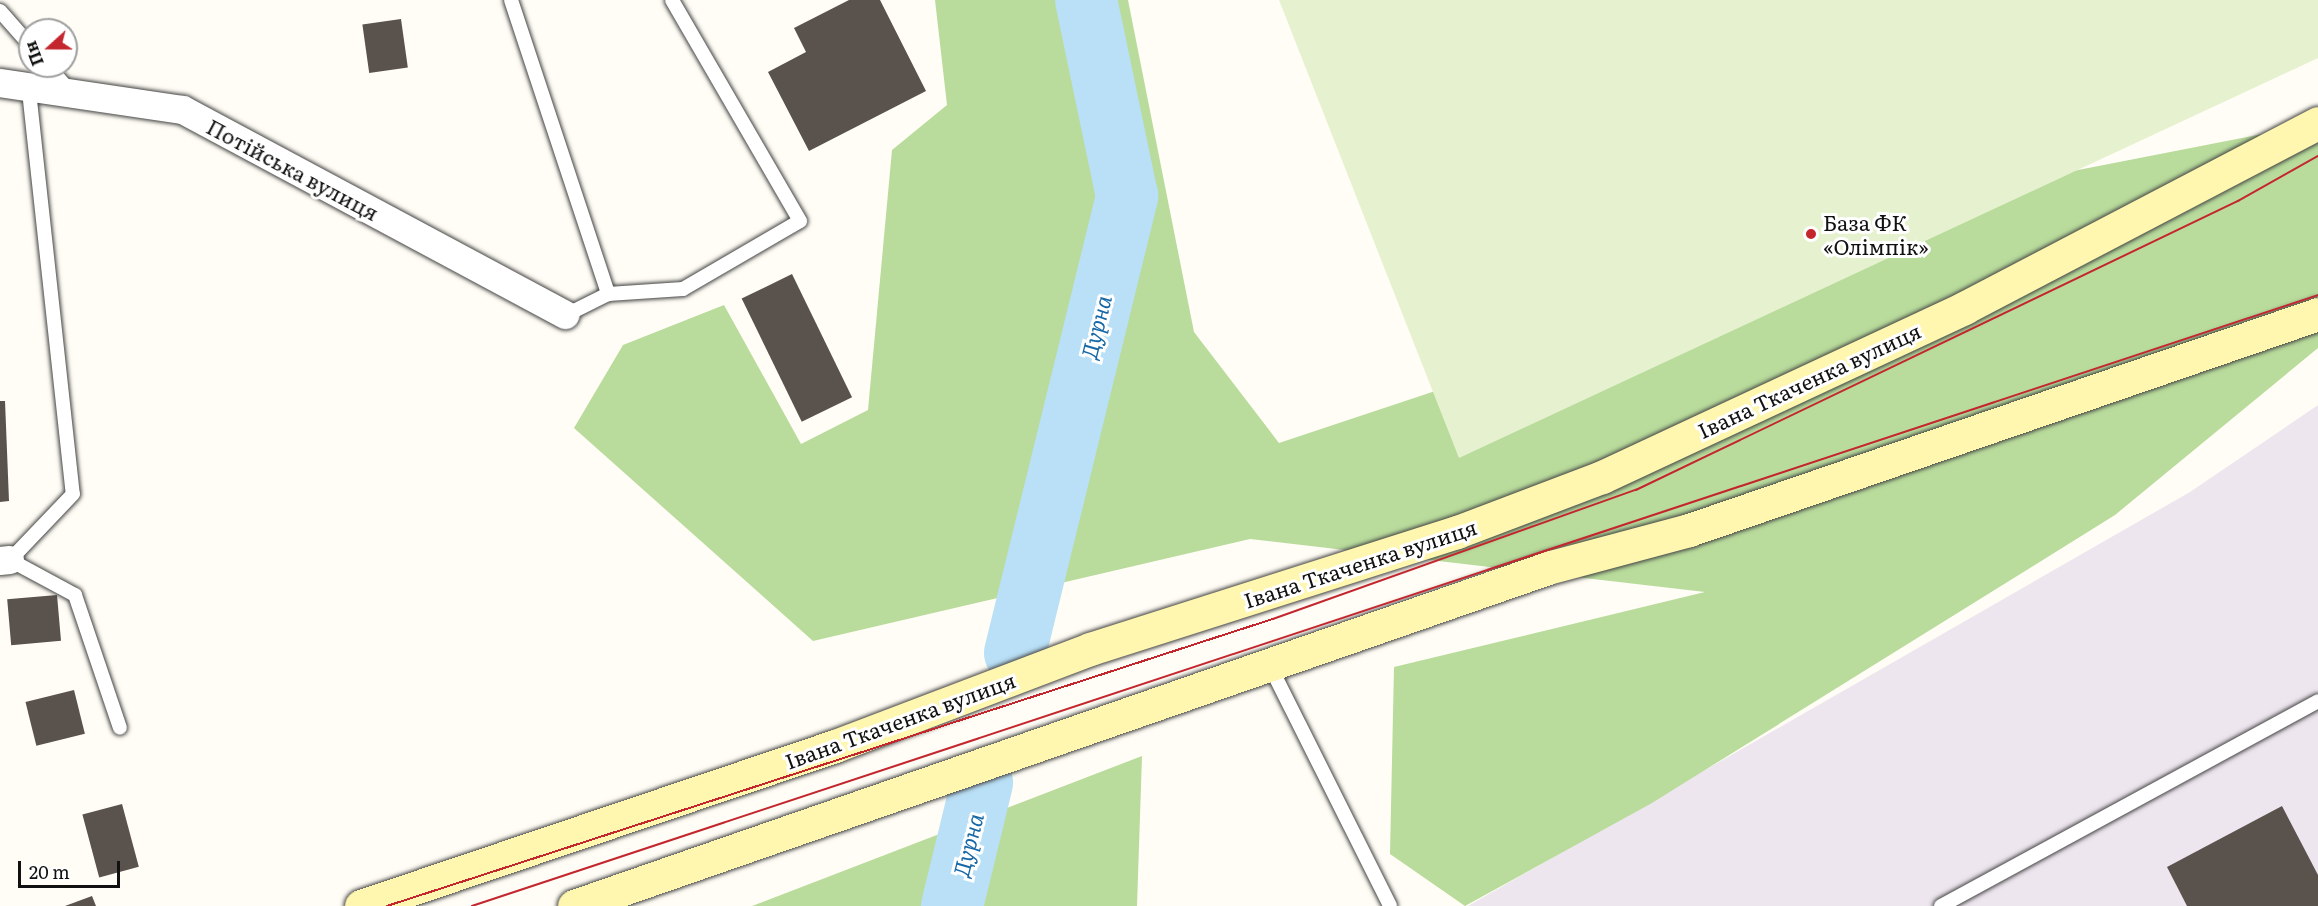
<!DOCTYPE html>
<html>
<head>
<meta charset="utf-8">
<style>
  body { margin:0 }
  #map { position:relative; width:2318px; height:906px; overflow:hidden; background:#fffdf5; font-family:Literata,serif }
  div>[style] { position:absolute }
  [style*='--x'] { left:calc(var(--x)*1px); top:calc(var(--y)*1px); width:calc(var(--w)*1px); rotate:calc(var(--a)*1deg) }
  .industrial>* { inset:0; background:#eee6ef }
  .forest>* { inset:0; background:#b9dc9c }
  .pitch>* { inset:0; background:#e6f2cf }
  .river>* { height:62px; margin:-31px; padding:0 31px; transform-origin:31px; border-radius:31px; background:#b9e0f7 }
  .building>* { inset:0; background:#5a524d; transform-origin:0 0 }
  .roads { filter:drop-shadow(0 0 2px #444) drop-shadow(0 0 2px #444) }
  .service>* { height:14px; margin:-7px; padding:0 7px; transform-origin:7px; border-radius:7px; background:#fff }
  .minor>* { height:28px; margin:-14px; padding:0 14px; transform-origin:14px; border-radius:14px; background:#fff }
  .secondary>* { height:33px; margin:-16.5px; padding:0 16.5px; transform-origin:16.5px; border-radius:16.5px; background:#fff6b0 }
  .tram>* { height:1.5px; margin:-0.75px; padding:0 0.75px; transform-origin:0.75px; border-radius:0.75px; background:#c4262e }
  .dots>* { width:16px; height:16px; translate:-50% -50%; box-sizing:border-box; border:3px solid #fff; border-radius:50% }
  span { translate:-50% -50%; white-space:nowrap; text-align:center; line-height:1.15; -webkit-text-stroke:6px #fff; paint-order:stroke }
  .street-label { font-size:21px; color:#111 }
  .poi-label { font-size:21px; color:#111 }
  .left { translate:0 -50%; text-align:left }
  .water-label { font-size:22px; color:#1768a6; font-style:italic }
  .north { position:absolute; left:18px; top:18px; width:60px; height:60px; box-sizing:border-box; background:#fff; border:2px solid #a0a0a0; border-radius:50%; rotate:249deg; font-size:16px; font-weight:700; line-height:24px; text-align:center; color:#111 }
  .north::after { content:''; display:block; margin:auto; width:21px; height:27px; background:#c4262e; clip-path:polygon(50% 0,100% 100%,50% 72%,0 100%) }
  .scale { position:absolute; left:18px; top:861px; width:102px; height:27px; box-sizing:border-box; border:3px solid #111; border-top:0; padding-left:8px; font-size:18px; line-height:21px; white-space:nowrap; color:#111; -webkit-text-stroke:4px #fff; paint-order:stroke }
</style>
</head>
<body>
<div id="map">
  <div class="industrial">
    <i style="clip-path:polygon(2318px 405px,2318px 906px,1468px 906px,2190px 492px)"></i>
  </div>
  <div class="forest">
    <i style="clip-path:polygon(935px 0,1128px 0,1194px 332px,1279px 443px,1603px 335px,1956px 194px,2318px 123px,2318px 348px,2115px 515px,1652px 803px,1465px 906px,1390px 854px,1394px 667px,1705px 592px,1250px 539px,813px 641px,574px 428px,623px 345px,724px 305px,801px 444px,868px 410px,892px 150px,947px 105px)"></i>
    <i style="clip-path:polygon(1142px 756px,1137px 906px,752px 906px)"></i>
  </div>
  <div class="pitch">
    <i style="clip-path:polygon(1279px 0,2318px 0,2318px 58px,1459px 458px)"></i>
  </div>
  <div class="river">
    <i style="--x:1015;--y:653;--w:471;--a:-76.2"></i>
    <i style="--x:1127;--y:196;--w:200;--a:-101.8"></i>
    <i style="--x:952;--y:906;--w:127;--a:-76.3"></i>
  </div>
  <div class="building">
    <i style="clip-path:polygon(849px 0,880px 0,926px 91px,809px 151px,768px 72px,806px 52px,794px 28px)"></i>
    <i style="left:401px;top:19px;width:49px;height:39px;rotate:82deg"></i>
    <i style="left:792px;top:274px;width:137px;height:56px;rotate:64deg"></i>
    <i style="clip-path:polygon(0 401px,5px 401px,9px 501px,0 502px)"></i>
    <i style="left:57px;top:595px;width:46px;height:50px;rotate:85deg"></i>
    <i style="left:74px;top:690px;width:45px;height:50px;rotate:76deg"></i>
    <i style="left:122px;top:804px;width:65px;height:41px;rotate:75deg"></i>
    <i style="clip-path:polygon(2282px 806px,2318px 875px,2318px 906px,2187px 906px,2167px 867px)"></i>
    <i style="clip-path:polygon(92px 896px,96px 906px,65px 906px)"></i>
  </div>
  <div class="roads">
    <div class="service">
      <i style="--x:511;--y:0;--w:310;--a:71.7"></i>
      <i style="--x:608;--y:294;--w:47;--a:153.4"></i>
      <i style="--x:0;--y:11;--w:45;--a:48.6"></i>
      <i style="--x:48;--y:66;--w:30;--a:49"></i>
      <i style="--x:29;--y:91;--w:405;--a:83.8"></i>
      <i style="--x:73;--y:494;--w:91;--a:133.7"></i>
      <i style="--x:10;--y:560;--w:74;--a:28.3"></i>
      <i style="--x:75;--y:595;--w:140;--a:71.3"></i>
      <i style="--x:608;--y:294;--w:75;--a:-3.8"></i>
      <i style="--x:683;--y:289;--w:135;--a:-30.2"></i>
      <i style="--x:800;--y:221;--w:255;--a:-120.1"></i>
      <i style="--x:1270;--y:666;--w:268;--a:63.4"></i>
      <i style="--x:1941;--y:906;--w:429;--a:-28.5"></i>
    </div>
    <div class="minor">
      <i style="--x:0;--y:83;--w:185;--a:8.4"></i>
      <i style="--x:183;--y:110;--w:434;--a:28.2"></i>
      <i style="--x:0;--y:561;--w:10;--a:-6"></i>
    </div>
    <div class="secondary">
      <i style="--x:361;--y:906;--w:500;--a:-18.65"></i>
      <i style="--x:835;--y:746;--w:273;--a:-20.8"></i>
      <i style="--x:1090;--y:649;--w:385;--a:-17.7"></i>
      <i style="--x:1457;--y:532;--w:155;--a:-20.8"></i>
      <i style="--x:1602;--y:477;--w:400;--a:-25"></i>
      <i style="--x:1964;--y:308;--w:399;--a:-27.6"></i>
      <i style="--x:574;--y:906;--w:1034;--a:-19.14"></i>
      <i style="--x:1551;--y:567;--w:143;--a:-15"></i>
      <i style="--x:1689;--y:530;--w:665;--a:-18.95"></i>
    </div>
  </div>
  <div class="tram">
    <i style="--x:387;--y:906;--w:931;--a:-17.95"></i>
    <i style="--x:1273;--y:619;--w:385;--a:-19.6"></i>
    <i style="--x:1636;--y:490;--w:668;--a:-25.64"></i>
    <i style="--x:2238;--y:201;--w:92;--a:-29.4"></i>
    <i style="--x:472;--y:906;--w:1944;--a:-18.31"></i>
  </div>
  <div class="dots">
    <i style="left:1811px;top:234px;background:#c4262e"></i>
  </div>
  <div class="street-label">
    <span style="left:293px;top:169px;rotate:28deg">Потійська вулиця</span>
    <span style="left:1809px;top:380px;rotate:-25deg">Івана Ткаченка вулиця</span>
    <span style="left:1360px;top:563px;rotate:-18deg">Івана Ткаченка вулиця</span>
    <span style="left:900px;top:720px;rotate:-20deg">Івана Ткаченка вулиця</span>
  </div>
  <div class="poi-label">
    <span class="left" style="left:1823px;top:234px">База ФК<br>«Олімпік»</span>
  </div>
  <div class="water-label">
    <span style="left:1095px;top:327px;rotate:-76deg">Дурна</span>
    <span style="left:967px;top:845px;rotate:-76deg">Дурна</span>
  </div>
  <div class="north">Пн</div>
  <div class="scale">20 m</div>
</div>
</body>
</html>
